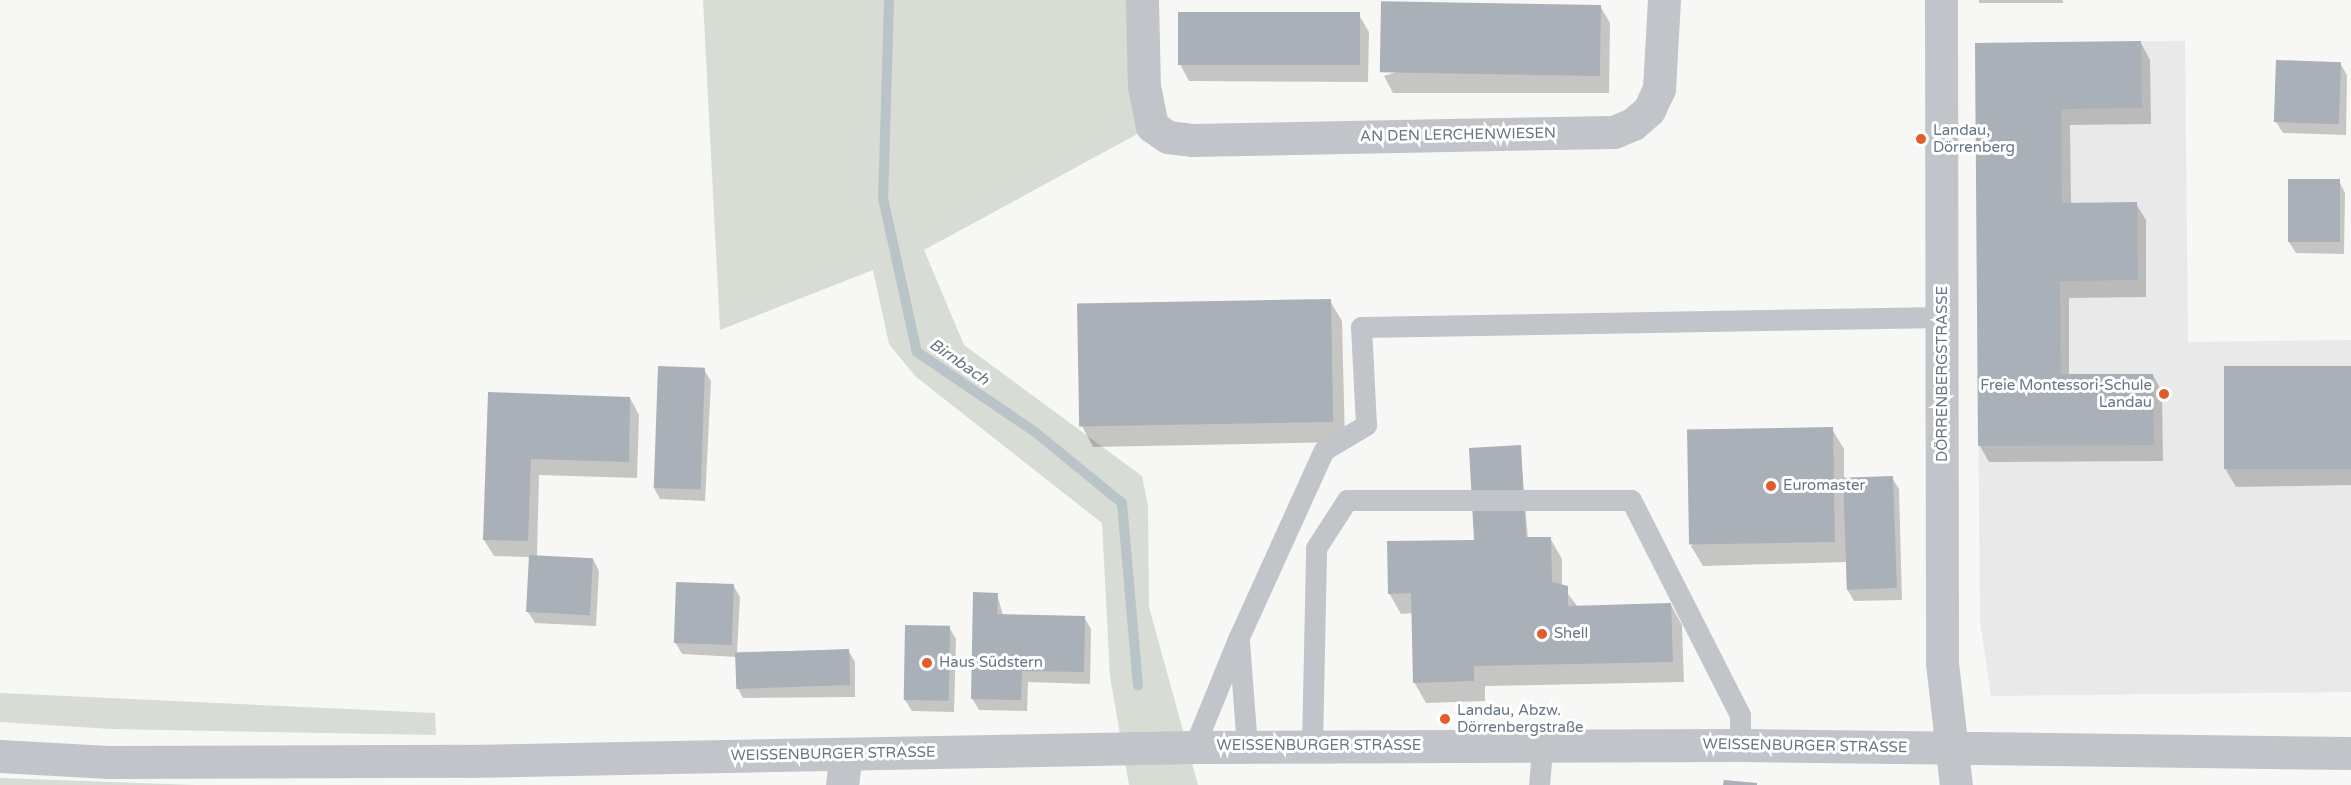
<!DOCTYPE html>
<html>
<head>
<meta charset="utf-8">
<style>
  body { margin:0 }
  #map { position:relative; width:2351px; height:785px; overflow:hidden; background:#f7f8f5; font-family:"Varela Round",sans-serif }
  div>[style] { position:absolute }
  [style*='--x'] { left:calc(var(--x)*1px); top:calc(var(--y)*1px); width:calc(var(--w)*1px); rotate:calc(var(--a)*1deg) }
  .built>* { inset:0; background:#e8e9e8 }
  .green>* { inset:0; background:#d7dcd4 }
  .shadow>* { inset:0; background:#0003; transform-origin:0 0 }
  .stream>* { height:10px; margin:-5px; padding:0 5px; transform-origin:5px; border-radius:5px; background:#b9c4c9 }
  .building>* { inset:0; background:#a9b0b7; transform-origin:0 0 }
  .service>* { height:21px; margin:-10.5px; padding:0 10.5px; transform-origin:10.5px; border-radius:10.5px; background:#c1c4c8 }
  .minor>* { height:33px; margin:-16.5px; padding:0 16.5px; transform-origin:16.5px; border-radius:16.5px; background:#c1c4c8 }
  .tertiary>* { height:33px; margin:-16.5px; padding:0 16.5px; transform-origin:16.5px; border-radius:16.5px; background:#c1c4c8 }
  .dots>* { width:16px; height:16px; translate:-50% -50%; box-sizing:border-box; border:3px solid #fff; border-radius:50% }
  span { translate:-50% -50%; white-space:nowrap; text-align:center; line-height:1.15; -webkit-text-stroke:6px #fff; paint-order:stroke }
  .poi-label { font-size:15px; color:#677685 }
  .left { translate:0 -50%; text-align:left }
  .right { translate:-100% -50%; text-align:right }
  .street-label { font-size:15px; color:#677685 }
  .water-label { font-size:16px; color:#637781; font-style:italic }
</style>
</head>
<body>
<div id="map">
  <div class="built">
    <i style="clip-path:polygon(2185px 41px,2188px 342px,2351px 340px,2351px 692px,1991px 696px,1980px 622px,1975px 43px)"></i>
  </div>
  <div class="green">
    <i style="clip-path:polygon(703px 0,1142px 0,1152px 126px,924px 250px,964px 345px,1142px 476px,1148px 506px,1149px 607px,1198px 785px,1129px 785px,1110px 677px,1102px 523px,915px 376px,889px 344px,873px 270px,720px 330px)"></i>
    <i style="clip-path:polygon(0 693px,435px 713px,436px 735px,111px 729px,0 722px)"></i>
    <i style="clip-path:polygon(0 778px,195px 785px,200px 785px,0 785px)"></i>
  </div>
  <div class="shadow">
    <i style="left:1979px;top:0;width:84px;height:3px"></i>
    <i style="clip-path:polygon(1600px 6px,1610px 23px,1609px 93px,1393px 93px,1384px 76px)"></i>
    <i style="clip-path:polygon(1359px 15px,1369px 32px,1368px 82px,1189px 81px,1180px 64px)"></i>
    <i style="clip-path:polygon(2141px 43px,2150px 60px,2151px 124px,2070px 125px,2071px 204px,2136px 204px,2146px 220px,2146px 297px,2069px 298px,2069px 376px,2153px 375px,2162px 392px,2163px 461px,1989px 462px,1980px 446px,1976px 44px)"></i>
    <i style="clip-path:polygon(2340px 63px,2347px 75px,2346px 135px,2283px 133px,2276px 122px)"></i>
    <i style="clip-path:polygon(2339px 181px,2345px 193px,2344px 254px,2296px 253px,2289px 242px)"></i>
    <i style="clip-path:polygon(1330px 301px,1342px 321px,1345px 442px,1093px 447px,1082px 426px)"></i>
    <i style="clip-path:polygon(2351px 368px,2351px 485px,2236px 487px,2226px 470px,2225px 369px)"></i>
    <i style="clip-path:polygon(704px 370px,711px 381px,705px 501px,660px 499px,654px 488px)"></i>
    <i style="clip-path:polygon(489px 394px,630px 398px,639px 415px,637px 478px,539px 475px,537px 556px,593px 559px,599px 571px,596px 626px,535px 623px,528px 612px,530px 557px,494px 556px,484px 540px)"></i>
    <i style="clip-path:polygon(1832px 429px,1844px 449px,1844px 479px,1892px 478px,1899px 489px,1902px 600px,1854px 601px,1847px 589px,1846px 562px,1703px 566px,1691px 546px)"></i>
    <i style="clip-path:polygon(1520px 447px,1528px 539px,1550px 538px,1562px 559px,1562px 586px,1578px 607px,1671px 605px,1682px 625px,1684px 682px,1485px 686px,1485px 701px,1426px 703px,1414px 682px,1413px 613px,1401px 614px,1389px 593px,1475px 540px)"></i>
    <i style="clip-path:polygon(733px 585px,740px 597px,737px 652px,848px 650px,855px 662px,855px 697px,743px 698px,737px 687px,737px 657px,682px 654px,675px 642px)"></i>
    <i style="clip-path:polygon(997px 594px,1003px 615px,1084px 617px,1091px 629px,1090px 684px,1028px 682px,1027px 711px,979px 710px,972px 698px)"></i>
    <i style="clip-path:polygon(949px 627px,956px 639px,954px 712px,912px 711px,905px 700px)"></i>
  </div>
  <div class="stream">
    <i style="--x:889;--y:0;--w:198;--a:91.7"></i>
    <i style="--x:883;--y:198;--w:158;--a:77.6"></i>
    <i style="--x:917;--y:352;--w:143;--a:34.1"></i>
    <i style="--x:1035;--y:432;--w:112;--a:39.2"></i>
    <i style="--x:1122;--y:503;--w:183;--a:85"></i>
  </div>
  <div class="building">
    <i style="left:1601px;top:5px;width:71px;height:220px;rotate:91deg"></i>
    <i style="left:1178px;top:12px;width:182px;height:53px"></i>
    <i style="clip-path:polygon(2141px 41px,2142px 108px,2061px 109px,2062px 203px,2137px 202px,2138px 280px,2060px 281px,2061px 374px,2153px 374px,2154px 445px,1978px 446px,1975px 43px)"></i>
    <i style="left:2276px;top:60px;width:65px;height:62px;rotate:2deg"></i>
    <i style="left:2288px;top:179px;width:52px;height:63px"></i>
    <i style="left:1331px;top:299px;width:123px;height:254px;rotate:89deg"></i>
    <i style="left:658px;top:366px;width:47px;height:122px;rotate:2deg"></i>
    <i style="left:2351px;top:366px;width:103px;height:127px;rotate:90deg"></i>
    <i style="clip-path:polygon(488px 392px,630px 397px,629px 462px,531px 459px,528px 541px,483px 540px)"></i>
    <i style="left:1833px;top:427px;width:115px;height:146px;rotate:89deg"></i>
    <i style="clip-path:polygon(1521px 445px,1526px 537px,1551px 537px,1552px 582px,1568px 586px,1568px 606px,1671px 603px,1673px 662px,1474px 666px,1474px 681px,1413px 683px,1411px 593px,1388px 594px,1387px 541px,1474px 540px,1469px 448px)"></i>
    <i style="left:1893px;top:476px;width:112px;height:50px;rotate:88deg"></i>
    <i style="left:529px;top:555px;width:64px;height:57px;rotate:3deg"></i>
    <i style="left:676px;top:582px;width:58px;height:61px;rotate:2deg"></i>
    <i style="clip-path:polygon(973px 592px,998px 593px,997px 614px,1085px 616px,1084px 672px,1022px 671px,1021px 700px,971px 699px)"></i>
    <i style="left:905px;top:625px;width:45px;height:75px;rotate:1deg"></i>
    <i style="left:849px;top:649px;width:36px;height:114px;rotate:88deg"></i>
    <i style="clip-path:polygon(1724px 780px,1757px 783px,1757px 785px,1723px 785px)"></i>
  </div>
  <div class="service">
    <i style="--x:1239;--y:642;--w:104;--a:85.6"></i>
    <i style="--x:1312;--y:746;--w:198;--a:-88.8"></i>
    <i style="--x:1316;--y:548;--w:57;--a:-57.1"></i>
    <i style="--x:1347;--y:500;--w:284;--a:0"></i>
    <i style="--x:1631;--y:500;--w:241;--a:63.1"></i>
    <i style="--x:1740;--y:715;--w:30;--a:90"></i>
    <i style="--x:1194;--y:747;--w:119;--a:-67.8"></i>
    <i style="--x:1239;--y:637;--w:205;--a:-65.6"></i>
    <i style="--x:1324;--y:450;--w:49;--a:-30.8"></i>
    <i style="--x:1366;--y:425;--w:98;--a:-92.9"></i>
    <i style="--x:1361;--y:327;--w:581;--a:-0.99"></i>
    <i style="--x:1539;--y:785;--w:38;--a:-85"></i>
  </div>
  <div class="minor">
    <i style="--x:1142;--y:0;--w:86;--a:88.7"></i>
    <i style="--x:1144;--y:86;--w:41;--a:78.7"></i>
    <i style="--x:1152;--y:126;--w:19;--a:35"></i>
    <i style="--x:1168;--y:137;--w:23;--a:7"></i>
    <i style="--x:1191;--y:140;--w:423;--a:-1.1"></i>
    <i style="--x:1614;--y:132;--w:21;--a:-23"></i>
    <i style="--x:1633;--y:124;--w:21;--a:-41"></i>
    <i style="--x:1649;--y:110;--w:23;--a:-65"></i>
    <i style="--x:1659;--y:89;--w:89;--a:-86.8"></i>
    <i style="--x:1941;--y:0;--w:663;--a:89.91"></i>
    <i style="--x:1942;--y:663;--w:123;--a:83.5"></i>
    <i style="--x:842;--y:785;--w:31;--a:-83"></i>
  </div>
  <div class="tertiary">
    <i style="--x:0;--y:756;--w:108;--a:3.2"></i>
    <i style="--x:108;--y:762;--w:358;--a:-0.2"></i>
    <i style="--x:466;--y:761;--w:728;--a:-1.1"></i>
    <i style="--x:1194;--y:747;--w:546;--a:-0.21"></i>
    <i style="--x:1740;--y:745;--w:611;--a:0.75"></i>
  </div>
  <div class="dots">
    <i style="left:1921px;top:139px;background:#e25d2a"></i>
    <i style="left:2164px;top:394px;background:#e25d2a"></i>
    <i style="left:1771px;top:486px;background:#e25d2a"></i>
    <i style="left:1542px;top:634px;background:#e25d2a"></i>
    <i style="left:927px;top:663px;background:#e25d2a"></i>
    <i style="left:1445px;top:719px;background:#e25d2a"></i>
  </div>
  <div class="poi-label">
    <span class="left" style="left:1933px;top:139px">Landau,<br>Dörrenberg</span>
    <span class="right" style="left:2152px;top:394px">Freie Montessori-Schule<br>Landau</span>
    <span class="left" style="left:1783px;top:486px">Euromaster</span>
    <span class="left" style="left:1554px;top:634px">Shell</span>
    <span class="left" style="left:939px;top:663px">Haus Südstern</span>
    <span class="left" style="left:1457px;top:719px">Landau, Abzw.<br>Dörrenbergstraße</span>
  </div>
  <div class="street-label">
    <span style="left:1458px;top:135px;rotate:-1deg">AN DEN LERCHENWIESEN</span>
    <span style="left:1943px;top:374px;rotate:-90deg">DÖRRENBERGSTRASSE</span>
    <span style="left:1319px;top:746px">WEISSENBURGER STRASSE</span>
    <span style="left:1805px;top:746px;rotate:1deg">WEISSENBURGER STRASSE</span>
    <span style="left:833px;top:754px;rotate:-1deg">WEISSENBURGER STRASSE</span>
  </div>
  <div class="water-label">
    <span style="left:959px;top:362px;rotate:35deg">Birnbach</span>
  </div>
</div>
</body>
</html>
